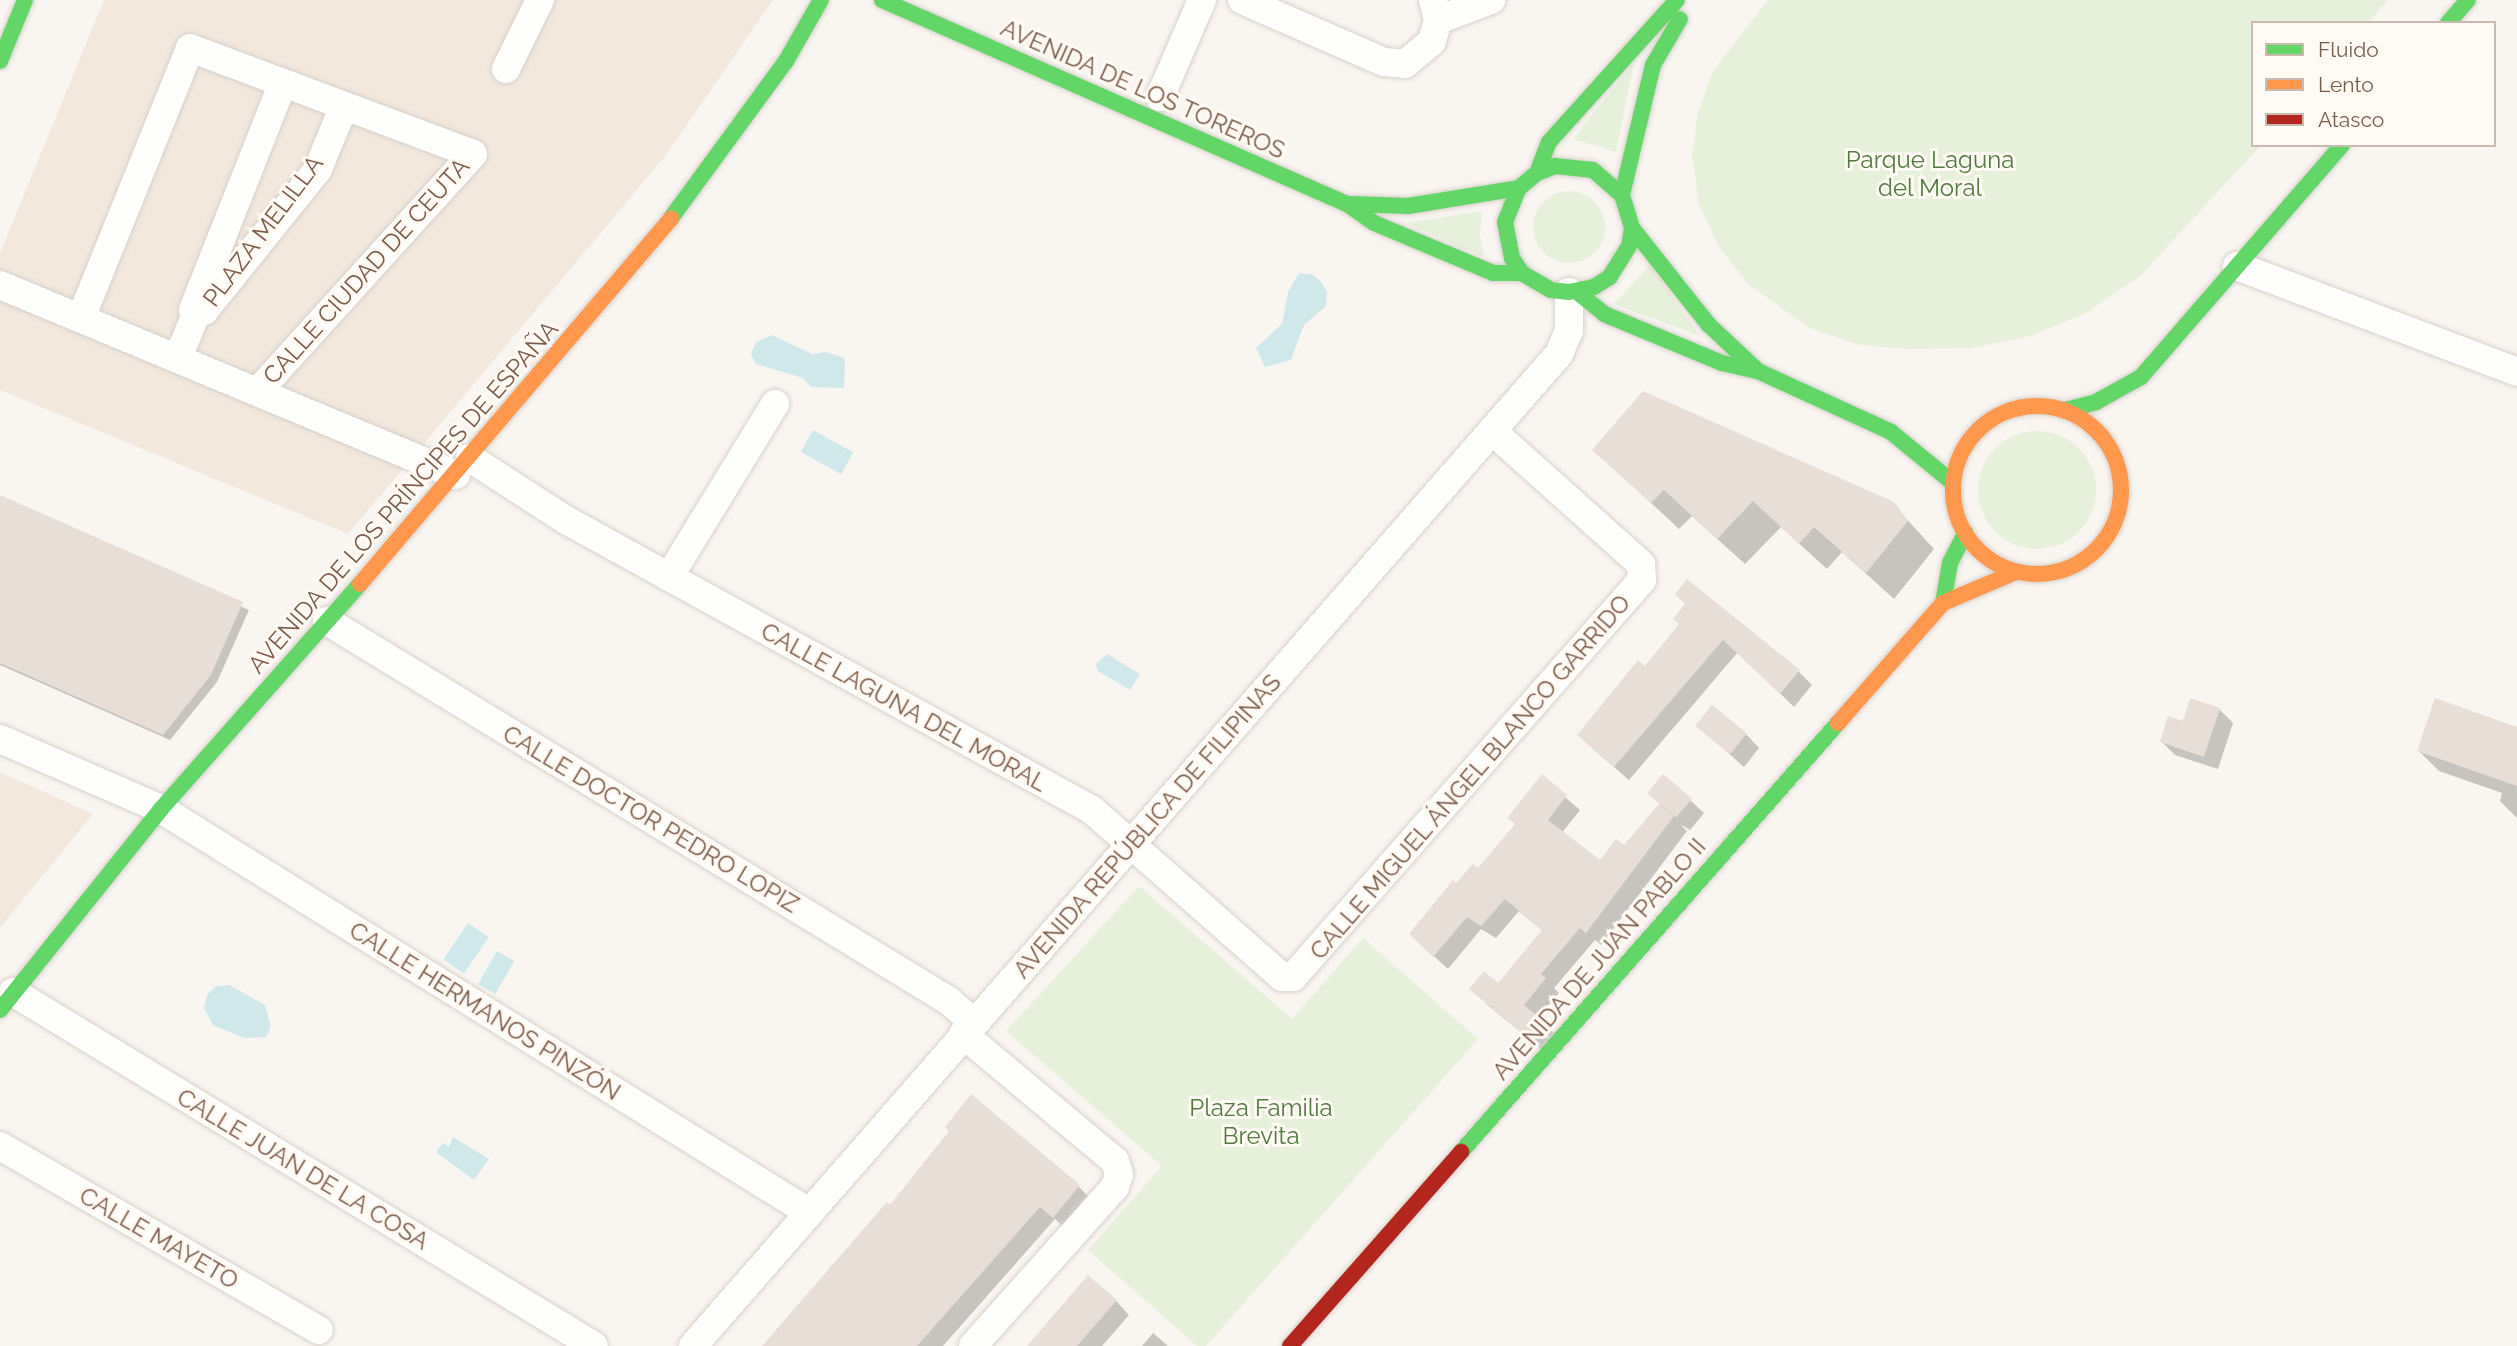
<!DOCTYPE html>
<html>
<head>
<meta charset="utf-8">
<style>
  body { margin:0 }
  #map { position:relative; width:2517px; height:1346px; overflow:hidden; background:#f9f5f0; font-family:Raleway,sans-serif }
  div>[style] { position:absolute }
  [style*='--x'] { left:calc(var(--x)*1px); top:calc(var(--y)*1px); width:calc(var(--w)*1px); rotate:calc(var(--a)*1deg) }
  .residential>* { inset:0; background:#f2e8de }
  .green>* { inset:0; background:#e7f0db }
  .round { border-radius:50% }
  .water>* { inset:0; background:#d0e8ea; transform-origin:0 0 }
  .shadow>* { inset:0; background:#0003 }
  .building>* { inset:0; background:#e6ded7; transform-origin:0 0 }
  .roads { filter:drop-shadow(0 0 2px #d7d1cb) drop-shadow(0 0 2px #d7d1cb) }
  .street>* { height:28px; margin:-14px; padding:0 14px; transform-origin:14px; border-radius:14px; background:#fefefd }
  .fast>* { height:16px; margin:-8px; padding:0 8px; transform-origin:8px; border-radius:8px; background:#63d668 }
  .slow>* { height:16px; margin:-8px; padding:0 8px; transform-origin:8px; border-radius:8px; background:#ff974d }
  .slow>.ring { margin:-8px; padding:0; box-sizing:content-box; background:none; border:16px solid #ff974d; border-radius:50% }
  .jam>* { height:16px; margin:-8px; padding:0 8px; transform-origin:8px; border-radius:8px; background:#b3261e }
  span { translate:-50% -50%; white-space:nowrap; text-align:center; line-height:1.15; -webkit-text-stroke:6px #fffaf3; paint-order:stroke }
  .street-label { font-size:24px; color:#7a5c4d }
  .park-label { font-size:24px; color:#537a41 }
  .legend { position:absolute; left:2251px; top:21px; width:245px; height:126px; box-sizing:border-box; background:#fffaf3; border:2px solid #cabbb1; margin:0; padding:9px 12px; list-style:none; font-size:21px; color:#7a5c4d }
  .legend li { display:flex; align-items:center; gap:14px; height:35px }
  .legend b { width:35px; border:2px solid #cabbb1 }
</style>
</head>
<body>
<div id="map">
  <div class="residential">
    <i style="clip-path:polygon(104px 0,773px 0,666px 155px,348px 534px,0 390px,0 253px)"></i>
    <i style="clip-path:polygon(0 772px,93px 814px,0 928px)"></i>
  </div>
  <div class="green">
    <i style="clip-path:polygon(1768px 0,2388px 0,2368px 23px,2253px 23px,2253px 145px,2261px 145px,2140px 276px,2086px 313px,2031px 336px,1972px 348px,1911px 349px,1860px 345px,1810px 328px,1749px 285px,1719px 247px,1699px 204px,1692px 154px,1698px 113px,1713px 71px)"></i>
    <i style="clip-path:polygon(1634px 63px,1616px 152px,1573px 139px)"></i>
    <i class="round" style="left:1533px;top:191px;width:72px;height:72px"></i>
    <i style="clip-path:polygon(1482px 211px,1480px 235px,1484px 257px,1406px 223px)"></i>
    <i style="clip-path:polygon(1650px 265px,1700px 336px,1614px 304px)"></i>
    <i class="round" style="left:1978px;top:431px;width:118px;height:118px"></i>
    <i style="clip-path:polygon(1139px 886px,1292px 1019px,1363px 938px,1478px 1039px,1206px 1346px,1197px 1346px,1088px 1250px,1162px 1166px,1006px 1031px)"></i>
  </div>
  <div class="water">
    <i style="clip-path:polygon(1299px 273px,1312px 274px,1321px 282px,1327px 292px,1326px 306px,1304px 325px,1291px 360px,1265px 367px,1256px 348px,1282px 324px,1288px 292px)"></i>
    <i style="clip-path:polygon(772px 335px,812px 354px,826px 352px,845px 358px,844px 388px,811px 387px,803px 378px,756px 364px,751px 354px,756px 342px)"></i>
    <i style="left:813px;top:430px;width:46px;height:25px;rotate:29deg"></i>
    <i style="clip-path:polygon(1107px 654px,1140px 674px,1130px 690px,1098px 671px,1096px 664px)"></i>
    <i style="left:468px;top:923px;width:25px;height:44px;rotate:34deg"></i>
    <i style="left:497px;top:951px;width:20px;height:38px;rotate:30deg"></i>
    <i style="clip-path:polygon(229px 985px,265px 1005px,271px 1027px,266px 1037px,244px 1038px,213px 1025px,204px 1008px,207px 995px,216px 986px)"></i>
    <i style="clip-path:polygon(453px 1137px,489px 1159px,474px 1180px,436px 1152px,443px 1143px,449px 1147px)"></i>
  </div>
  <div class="shadow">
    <i style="clip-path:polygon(1594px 450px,1893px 504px,1934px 549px,1894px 599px,1842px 552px,1827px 569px,1781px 527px,1745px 564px,1692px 516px,1679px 529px)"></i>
    <i style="clip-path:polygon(0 497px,249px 610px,217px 682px,170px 740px,0 665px)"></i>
    <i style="clip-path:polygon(1687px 604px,1799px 672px,1812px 685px,1794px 707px,1738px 652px,1629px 780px,1593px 749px,1645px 669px,1681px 625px)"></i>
    <i style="clip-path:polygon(2219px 709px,2233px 723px,2218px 769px,2175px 755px,2162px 742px)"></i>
    <i style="clip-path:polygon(1699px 727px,1746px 734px,1759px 748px,1744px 767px)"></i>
    <i style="clip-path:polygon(2517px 729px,2517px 818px,2500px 801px,2502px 793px,2439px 771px,2419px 751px)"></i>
    <i style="clip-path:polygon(1542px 777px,1580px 810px,1562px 833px,1601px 863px,1624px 847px,1661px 804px,1690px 800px,1704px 813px,1690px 830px,1680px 824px,1687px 831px,1601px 945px,1595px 940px,1554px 988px,1559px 993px,1537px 1018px,1558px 1037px,1545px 1052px,1485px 1003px,1543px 931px,1519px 911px,1496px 938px,1481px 929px,1448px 969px,1425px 948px,1456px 885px,1478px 871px,1517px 825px)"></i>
    <i style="clip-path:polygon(1078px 1186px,1092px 1200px,1067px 1230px,1055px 1219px,943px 1346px,764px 1346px,891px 1208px)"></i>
    <i style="clip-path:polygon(1116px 1301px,1129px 1315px,1102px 1346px,1028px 1346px)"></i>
    <i style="clip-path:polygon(1153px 1333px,1168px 1346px,1142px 1346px)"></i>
  </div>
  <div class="building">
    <i style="clip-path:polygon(1643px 391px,1894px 502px,1908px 521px,1866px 573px,1814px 527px,1799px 544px,1753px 501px,1717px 539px,1664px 490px,1651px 503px,1592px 450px)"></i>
    <i style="clip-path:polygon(0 495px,243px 602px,211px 675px,163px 735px,0 663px)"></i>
    <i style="clip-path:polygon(1687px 579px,1800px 670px,1780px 694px,1723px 640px,1614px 767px,1577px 735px,1638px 660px,1645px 666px,1679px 624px,1673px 619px,1685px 604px,1675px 594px)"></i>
    <i style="clip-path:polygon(2190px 698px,2220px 708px,2204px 757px,2160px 742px,2168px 716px,2183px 721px)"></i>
    <i style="clip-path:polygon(2435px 698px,2517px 727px,2517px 786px,2417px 751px)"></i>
    <i style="left:1712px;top:705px;width:45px;height:27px;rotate:39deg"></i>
    <i style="clip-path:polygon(1542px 774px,1567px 795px,1548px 820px,1600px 860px,1616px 839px,1624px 845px,1659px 804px,1674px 816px,1586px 933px,1580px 928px,1541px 974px,1546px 978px,1524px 1005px,1545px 1022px,1530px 1040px,1469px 989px,1484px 971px,1498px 983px,1542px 930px,1505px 899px,1481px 926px,1467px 917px,1433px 957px,1409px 934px,1453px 880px,1456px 883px,1473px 864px,1478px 868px,1515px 824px,1507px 818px)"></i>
    <i style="left:1663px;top:774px;width:38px;height:25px;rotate:40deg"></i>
    <i style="clip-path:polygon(971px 1094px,1080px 1185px,1053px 1218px,1040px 1207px,917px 1346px,762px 1346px,887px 1202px,890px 1205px,949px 1131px,945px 1127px)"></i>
    <i style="clip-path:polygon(1088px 1275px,1117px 1300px,1077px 1346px,1027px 1346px)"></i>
  </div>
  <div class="roads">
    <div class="street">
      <i style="--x:1242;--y:0;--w:155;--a:23.6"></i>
      <i style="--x:1384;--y:62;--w:21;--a:5"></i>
      <i style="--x:1405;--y:64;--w:35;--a:-40"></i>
      <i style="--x:1432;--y:41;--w:22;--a:-74"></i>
      <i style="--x:1438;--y:20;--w:21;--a:-104"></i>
      <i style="--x:1438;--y:20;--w:57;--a:-20.7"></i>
      <i style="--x:506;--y:69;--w:77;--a:-63.8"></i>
      <i style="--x:1160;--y:97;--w:106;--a:-66.6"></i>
      <i style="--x:2237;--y:266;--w:299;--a:20.7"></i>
      <i style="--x:0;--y:285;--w:494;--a:22.6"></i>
      <i style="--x:193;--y:310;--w:244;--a:-68.4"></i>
      <i style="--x:81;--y:318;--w:291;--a:-68"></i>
      <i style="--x:190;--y:48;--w:302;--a:20.5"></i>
      <i style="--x:473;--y:154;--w:320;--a:132.2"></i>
      <i style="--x:178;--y:358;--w:48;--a:-67.8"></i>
      <i style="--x:196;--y:314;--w:9;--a:-21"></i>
      <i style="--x:204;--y:311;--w:182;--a:-51.2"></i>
      <i style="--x:318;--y:169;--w:68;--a:-67.6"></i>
      <i style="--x:470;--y:458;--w:114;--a:32.9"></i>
      <i style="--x:566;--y:520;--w:601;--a:28.87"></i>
      <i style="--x:1092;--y:810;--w:253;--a:41.3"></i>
      <i style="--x:1282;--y:977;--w:11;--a:0"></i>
      <i style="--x:1293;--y:977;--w:529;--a:-48.68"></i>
      <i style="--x:1642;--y:580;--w:16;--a:-94"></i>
      <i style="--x:1641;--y:564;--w:200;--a:-138.2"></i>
      <i style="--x:669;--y:577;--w:203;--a:-58.5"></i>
      <i style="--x:327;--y:621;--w:729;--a:31.42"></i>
      <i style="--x:949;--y:1001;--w:32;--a:41"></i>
      <i style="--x:0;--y:739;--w:176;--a:23.5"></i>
      <i style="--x:161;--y:809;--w:764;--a:31.9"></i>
      <i style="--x:13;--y:992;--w:680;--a:31.35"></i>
      <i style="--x:963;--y:1034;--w:198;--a:39.9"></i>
      <i style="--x:1115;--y:1161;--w:14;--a:73"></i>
      <i style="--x:1119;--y:1174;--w:14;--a:107"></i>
      <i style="--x:1115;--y:1187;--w:213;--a:131.8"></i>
      <i style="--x:0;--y:1146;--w:368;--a:30"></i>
      <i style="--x:693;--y:1346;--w:1317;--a:-48.88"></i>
      <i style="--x:1559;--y:354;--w:25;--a:-67"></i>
      <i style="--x:1569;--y:331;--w:39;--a:-90"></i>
    </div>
    <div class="fast">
      <i style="--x:882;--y:0;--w:508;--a:23.69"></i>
      <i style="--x:1347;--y:204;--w:33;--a:35"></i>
      <i style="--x:1374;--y:223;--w:129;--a:22.8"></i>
      <i style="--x:1493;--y:273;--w:29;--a:0"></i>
      <i style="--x:2448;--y:23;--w:30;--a:-49"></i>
      <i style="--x:0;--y:61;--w:66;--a:-67.7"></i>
      <i style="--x:1537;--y:173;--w:33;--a:-69"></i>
      <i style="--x:1549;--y:142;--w:191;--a:-48"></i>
      <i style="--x:1622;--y:195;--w:134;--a:-76.6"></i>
      <i style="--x:1653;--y:65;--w:53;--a:-59.6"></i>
      <i style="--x:1351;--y:204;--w:57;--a:2"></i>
      <i style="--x:1408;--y:206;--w:112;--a:-9.2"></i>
      <i style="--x:671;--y:218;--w:195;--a:-53.8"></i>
      <i style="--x:786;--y:61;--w:70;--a:-60.2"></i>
      <i style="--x:1632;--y:228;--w:18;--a:99"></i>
      <i style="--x:1629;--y:246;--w:36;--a:122"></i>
      <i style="--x:1610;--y:277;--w:19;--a:148"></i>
      <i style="--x:1594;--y:287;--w:25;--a:169"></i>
      <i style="--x:1569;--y:292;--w:18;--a:-174"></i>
      <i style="--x:1551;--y:290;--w:34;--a:-150"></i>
      <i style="--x:1522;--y:273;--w:18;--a:-124"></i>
      <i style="--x:1512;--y:258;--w:37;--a:-101"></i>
      <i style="--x:1505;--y:222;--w:37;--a:-68"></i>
      <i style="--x:1519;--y:188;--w:23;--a:-40"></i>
      <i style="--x:1537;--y:173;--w:19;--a:-21"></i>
      <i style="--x:1555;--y:166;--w:38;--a:6"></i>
      <i style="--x:1593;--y:170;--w:38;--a:41"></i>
      <i style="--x:1622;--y:195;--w:34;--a:73"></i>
      <i style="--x:1632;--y:228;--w:124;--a:51.6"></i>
      <i style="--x:1709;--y:325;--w:67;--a:43.2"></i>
      <i style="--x:1576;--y:291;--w:36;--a:39"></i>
      <i style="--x:1604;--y:314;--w:128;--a:22.6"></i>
      <i style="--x:1722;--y:363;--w:37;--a:13"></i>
      <i style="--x:1758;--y:371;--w:146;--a:24.6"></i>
      <i style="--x:1891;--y:432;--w:80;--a:39.4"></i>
      <i style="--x:2065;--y:410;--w:32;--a:-14"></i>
      <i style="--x:2096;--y:402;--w:51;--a:-29.1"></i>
      <i style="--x:2141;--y:377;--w:307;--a:-49.1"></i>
      <i style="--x:1943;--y:603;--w:41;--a:-80.1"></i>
      <i style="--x:1950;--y:563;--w:34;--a:-63"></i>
      <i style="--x:0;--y:1010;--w:258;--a:-51.3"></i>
      <i style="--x:161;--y:809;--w:300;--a:-48.5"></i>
      <i style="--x:1461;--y:1152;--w:571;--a:-48.69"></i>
    </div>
    <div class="slow">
      <i class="ring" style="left:1953px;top:406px;width:152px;height:152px"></i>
      <i style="--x:360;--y:584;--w:480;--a:-49.6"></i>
      <i style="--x:1838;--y:723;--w:159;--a:-48.8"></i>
      <i style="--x:1943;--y:603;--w:79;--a:-23"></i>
    </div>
    <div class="jam">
      <i style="--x:1290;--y:1346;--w:259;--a:-48.6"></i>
    </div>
  </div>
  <div class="street-label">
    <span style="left:1143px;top:89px;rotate:24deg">AVENIDA DE LOS TOREROS</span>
    <span style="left:263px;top:231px;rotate:-53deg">PLAZA MELILLA</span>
    <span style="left:366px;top:271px;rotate:-48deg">CALLE CIUDAD DE CEUTA</span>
    <span style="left:403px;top:497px;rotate:-49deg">AVENIDA DE LOS PRÍNCIPES DE ESPAÑA</span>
    <span style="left:904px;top:707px;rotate:29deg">CALLE LAGUNA DEL MORAL</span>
    <span style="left:1470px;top:777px;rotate:-49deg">CALLE MIGUEL ÁNGEL BLANCO GARRIDO</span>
    <span style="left:651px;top:819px;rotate:31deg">CALLE DOCTOR PEDRO LOPIZ</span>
    <span style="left:1147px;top:826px;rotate:-49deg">AVENIDA REPÚBLICA DE FILIPINAS</span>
    <span style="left:1599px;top:959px;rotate:-49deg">AVENIDA DE JUAN PABLO II</span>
    <span style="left:485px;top:1011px;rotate:32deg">CALLE HERMANOS PINZÓN</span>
    <span style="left:303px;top:1169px;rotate:31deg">CALLE JUAN DE LA COSA</span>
    <span style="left:159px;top:1238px;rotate:30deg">CALLE MAYETO</span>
  </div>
  <div class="park-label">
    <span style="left:1930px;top:174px">Parque Laguna<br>del Moral</span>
    <span style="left:1261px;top:1122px">Plaza Familia<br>Brevita</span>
  </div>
  <ul class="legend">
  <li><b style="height:9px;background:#63d668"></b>Fluido</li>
  <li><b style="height:9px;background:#ff974d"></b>Lento</li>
  <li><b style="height:9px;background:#b3261e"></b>Atasco</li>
  </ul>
</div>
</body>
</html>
